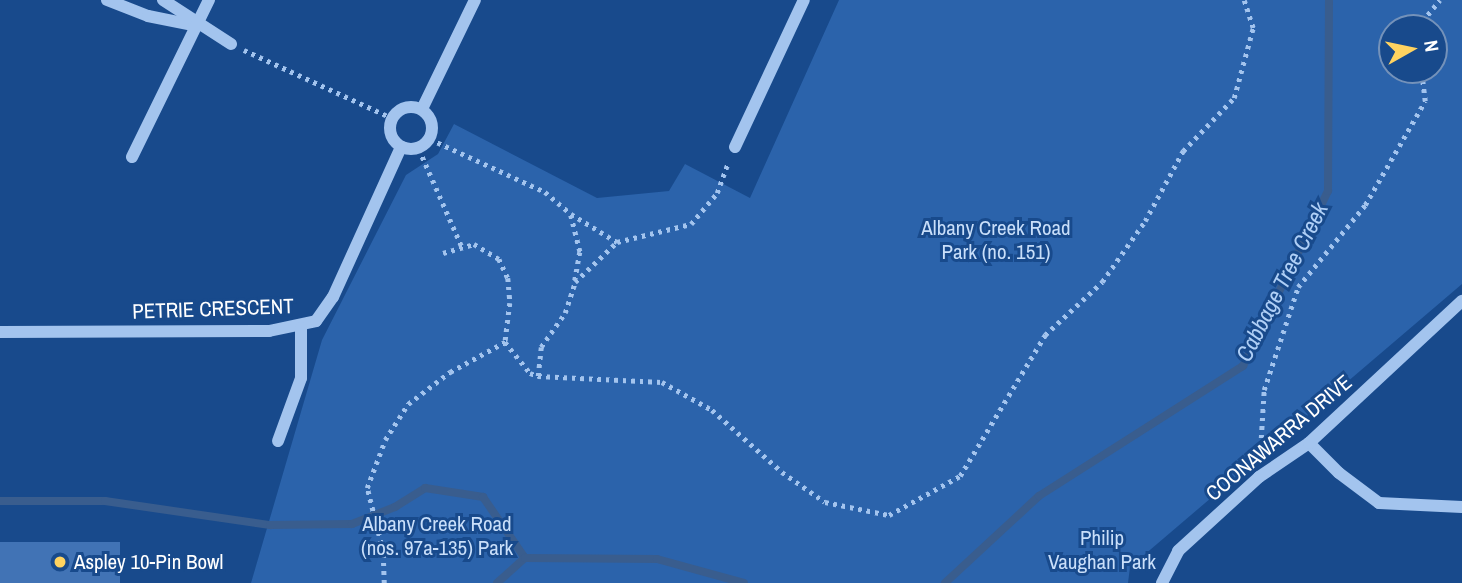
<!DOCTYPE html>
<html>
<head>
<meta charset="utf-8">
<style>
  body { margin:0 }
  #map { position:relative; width:1462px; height:583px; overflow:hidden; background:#184a8c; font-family:"Archivo Narrow",sans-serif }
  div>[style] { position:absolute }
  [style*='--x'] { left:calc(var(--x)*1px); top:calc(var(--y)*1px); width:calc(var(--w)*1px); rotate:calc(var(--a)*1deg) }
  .green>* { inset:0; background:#2b63ab }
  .stream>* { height:8px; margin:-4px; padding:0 4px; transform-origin:4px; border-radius:4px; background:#395d8e }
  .building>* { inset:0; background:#4173b5; transform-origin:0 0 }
  .path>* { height:4.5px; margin-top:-2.25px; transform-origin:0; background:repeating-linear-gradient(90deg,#a3c4ee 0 3.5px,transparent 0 8.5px) }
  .minor>* { height:12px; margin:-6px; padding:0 6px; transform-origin:6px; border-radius:6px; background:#a3c4ee }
  .minor>.ring { margin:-6px; padding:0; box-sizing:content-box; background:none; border:12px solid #a3c4ee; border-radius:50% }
  .dots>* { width:19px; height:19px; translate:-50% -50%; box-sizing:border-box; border:4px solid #184a8c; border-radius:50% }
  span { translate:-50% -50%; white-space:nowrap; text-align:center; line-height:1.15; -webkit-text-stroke:6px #184a8c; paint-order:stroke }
  .park-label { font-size:21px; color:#c9dffa }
  .street-label { font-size:21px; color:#fff }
  .poi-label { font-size:21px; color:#fff }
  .left { translate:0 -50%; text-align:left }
  .water-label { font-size:23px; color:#afcff6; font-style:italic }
  .north { position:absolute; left:1378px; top:14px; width:70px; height:70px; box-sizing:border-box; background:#184a8c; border:2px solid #7492ba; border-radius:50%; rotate:81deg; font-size:19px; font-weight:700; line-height:28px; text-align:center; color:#fff }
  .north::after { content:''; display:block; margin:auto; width:24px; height:32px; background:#ffd360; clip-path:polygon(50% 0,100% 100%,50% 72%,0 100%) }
</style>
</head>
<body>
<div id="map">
  <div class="green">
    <i style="clip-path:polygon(evenodd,839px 0,1462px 0,1462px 284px,1130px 567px,1128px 583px,251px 583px,322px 340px,406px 175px,438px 154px,454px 124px,597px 198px,669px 191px,685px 164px,750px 198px,839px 0,1392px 28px,1434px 28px,1434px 70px,1392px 70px,1392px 28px)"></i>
  </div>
  <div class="stream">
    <i style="--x:0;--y:501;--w:105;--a:0"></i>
    <i style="--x:105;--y:501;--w:167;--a:8.3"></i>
    <i style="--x:270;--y:525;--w:82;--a:-0.7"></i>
    <i style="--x:352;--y:524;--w:46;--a:-21.6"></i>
    <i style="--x:395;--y:507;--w:36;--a:-32"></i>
    <i style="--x:425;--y:488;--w:59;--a:8.8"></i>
    <i style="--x:483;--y:497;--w:74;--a:55.5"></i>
    <i style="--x:497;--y:583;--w:38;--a:-42"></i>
    <i style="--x:525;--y:558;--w:132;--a:0.4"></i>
    <i style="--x:657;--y:559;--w:90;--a:15.4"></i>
    <i style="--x:945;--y:583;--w:128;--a:-42.8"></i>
    <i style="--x:1039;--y:496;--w:242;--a:-32.5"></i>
    <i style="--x:1243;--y:366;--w:195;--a:-64.1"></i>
    <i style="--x:1328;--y:191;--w:191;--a:-89.7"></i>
  </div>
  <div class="building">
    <i style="left:0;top:542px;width:120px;height:41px"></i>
  </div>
  <div class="path">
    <i style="--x:1417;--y:28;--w:36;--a:-51"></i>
    <i style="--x:244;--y:50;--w:163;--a:24.7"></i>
    <i style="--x:430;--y:139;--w:127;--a:24.7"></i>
    <i style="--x:545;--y:192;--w:34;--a:40"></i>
    <i style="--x:571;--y:214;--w:54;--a:31.3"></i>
    <i style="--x:617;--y:242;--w:76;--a:-13.7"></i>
    <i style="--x:691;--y:224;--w:40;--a:-50"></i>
    <i style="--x:717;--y:193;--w:32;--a:-70"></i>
    <i style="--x:419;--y:149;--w:107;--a:66.3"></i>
    <i style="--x:571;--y:215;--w:38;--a:76"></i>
    <i style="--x:580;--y:252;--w:29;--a:100"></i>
    <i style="--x:443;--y:253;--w:32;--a:-16"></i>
    <i style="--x:474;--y:244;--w:29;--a:31"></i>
    <i style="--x:499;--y:259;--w:21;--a:65"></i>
    <i style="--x:508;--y:278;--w:25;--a:85"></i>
    <i style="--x:510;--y:303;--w:39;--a:97"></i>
    <i style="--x:505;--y:342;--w:40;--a:51"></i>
    <i style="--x:530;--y:373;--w:9;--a:21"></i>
    <i style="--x:538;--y:376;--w:124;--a:2.8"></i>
    <i style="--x:662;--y:382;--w:57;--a:29.2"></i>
    <i style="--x:712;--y:410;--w:94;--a:41.5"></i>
    <i style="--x:782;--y:472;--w:52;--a:34.9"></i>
    <i style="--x:825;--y:502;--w:65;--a:11.5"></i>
    <i style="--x:889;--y:515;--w:81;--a:-28.8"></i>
    <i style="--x:960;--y:476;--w:165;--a:-58.9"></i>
    <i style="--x:1045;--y:335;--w:78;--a:-42.9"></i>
    <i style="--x:1102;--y:282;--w:75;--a:-54.8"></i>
    <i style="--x:1145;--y:221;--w:80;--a:-61.5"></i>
    <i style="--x:1183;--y:151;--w:74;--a:-46.1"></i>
    <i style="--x:1234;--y:98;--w:73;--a:-74.8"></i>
    <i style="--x:1253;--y:28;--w:29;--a:-108"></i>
    <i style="--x:538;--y:376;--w:29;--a:-84"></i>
    <i style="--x:541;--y:347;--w:42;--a:-54.8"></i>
    <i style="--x:565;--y:313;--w:33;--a:-72"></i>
    <i style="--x:575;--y:282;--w:58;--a:-43.6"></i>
    <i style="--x:1260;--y:455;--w:65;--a:-86.5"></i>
    <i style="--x:1264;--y:390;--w:108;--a:-71.7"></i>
    <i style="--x:1298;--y:287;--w:106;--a:-50.7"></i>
    <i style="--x:1365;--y:205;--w:120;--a:-60"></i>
    <i style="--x:1425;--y:101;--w:31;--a:-97"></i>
    <i style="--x:384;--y:583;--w:31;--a:-92"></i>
    <i style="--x:383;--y:552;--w:66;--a:-104"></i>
    <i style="--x:367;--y:488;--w:51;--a:-69.4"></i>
    <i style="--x:385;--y:440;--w:43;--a:-57.4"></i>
    <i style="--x:408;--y:404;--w:53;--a:-37.3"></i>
    <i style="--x:450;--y:372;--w:63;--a:-28.6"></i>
  </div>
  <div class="minor">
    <i style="--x:107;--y:0;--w:44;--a:21.3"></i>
    <i style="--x:148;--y:16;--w:50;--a:11.5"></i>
    <i style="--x:163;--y:0;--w:81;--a:32.9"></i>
    <i class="ring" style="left:390px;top:107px;width:30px;height:30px"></i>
    <i style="--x:422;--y:109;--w:121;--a:-64.1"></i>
    <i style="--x:735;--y:147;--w:162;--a:-64.9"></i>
    <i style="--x:132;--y:157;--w:175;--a:-63.9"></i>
    <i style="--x:0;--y:332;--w:269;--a:-0.2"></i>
    <i style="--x:269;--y:331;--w:48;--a:-12"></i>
    <i style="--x:316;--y:321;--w:29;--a:-55"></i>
    <i style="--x:333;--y:297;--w:165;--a:-65.6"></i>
    <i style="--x:278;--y:441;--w:67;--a:-69.9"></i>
    <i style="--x:301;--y:378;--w:50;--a:-90"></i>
    <i style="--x:1309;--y:443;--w:42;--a:45"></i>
    <i style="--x:1339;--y:473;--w:50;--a:36.9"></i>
    <i style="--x:1379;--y:503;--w:83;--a:2.8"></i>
    <i style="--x:1162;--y:583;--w:36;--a:-63"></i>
    <i style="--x:1178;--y:551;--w:110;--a:-42.4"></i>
    <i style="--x:1259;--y:477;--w:60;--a:-34.2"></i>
    <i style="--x:1309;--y:443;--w:209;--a:-42.9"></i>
  </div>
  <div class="dots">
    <i style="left:60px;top:562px;background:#ffd360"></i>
  </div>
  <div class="park-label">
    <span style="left:996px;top:240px">Albany Creek Road<br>Park (no. 151)</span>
    <span style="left:437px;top:536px">Albany Creek Road<br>(nos. 97a-135) Park</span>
    <span style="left:1102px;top:550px">Philip<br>Vaughan Park</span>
  </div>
  <div class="street-label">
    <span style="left:213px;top:309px;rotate:-2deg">PETRIE CRESCENT</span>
    <span style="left:1279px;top:438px;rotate:-40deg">COONAWARRA DRIVE</span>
  </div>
  <div class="poi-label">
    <span class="left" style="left:74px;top:562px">Aspley 10-Pin Bowl</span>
  </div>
  <div class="water-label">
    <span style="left:1282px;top:282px;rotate:-63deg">Cabbage Tree Creek</span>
  </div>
  <div class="north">N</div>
</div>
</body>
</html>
